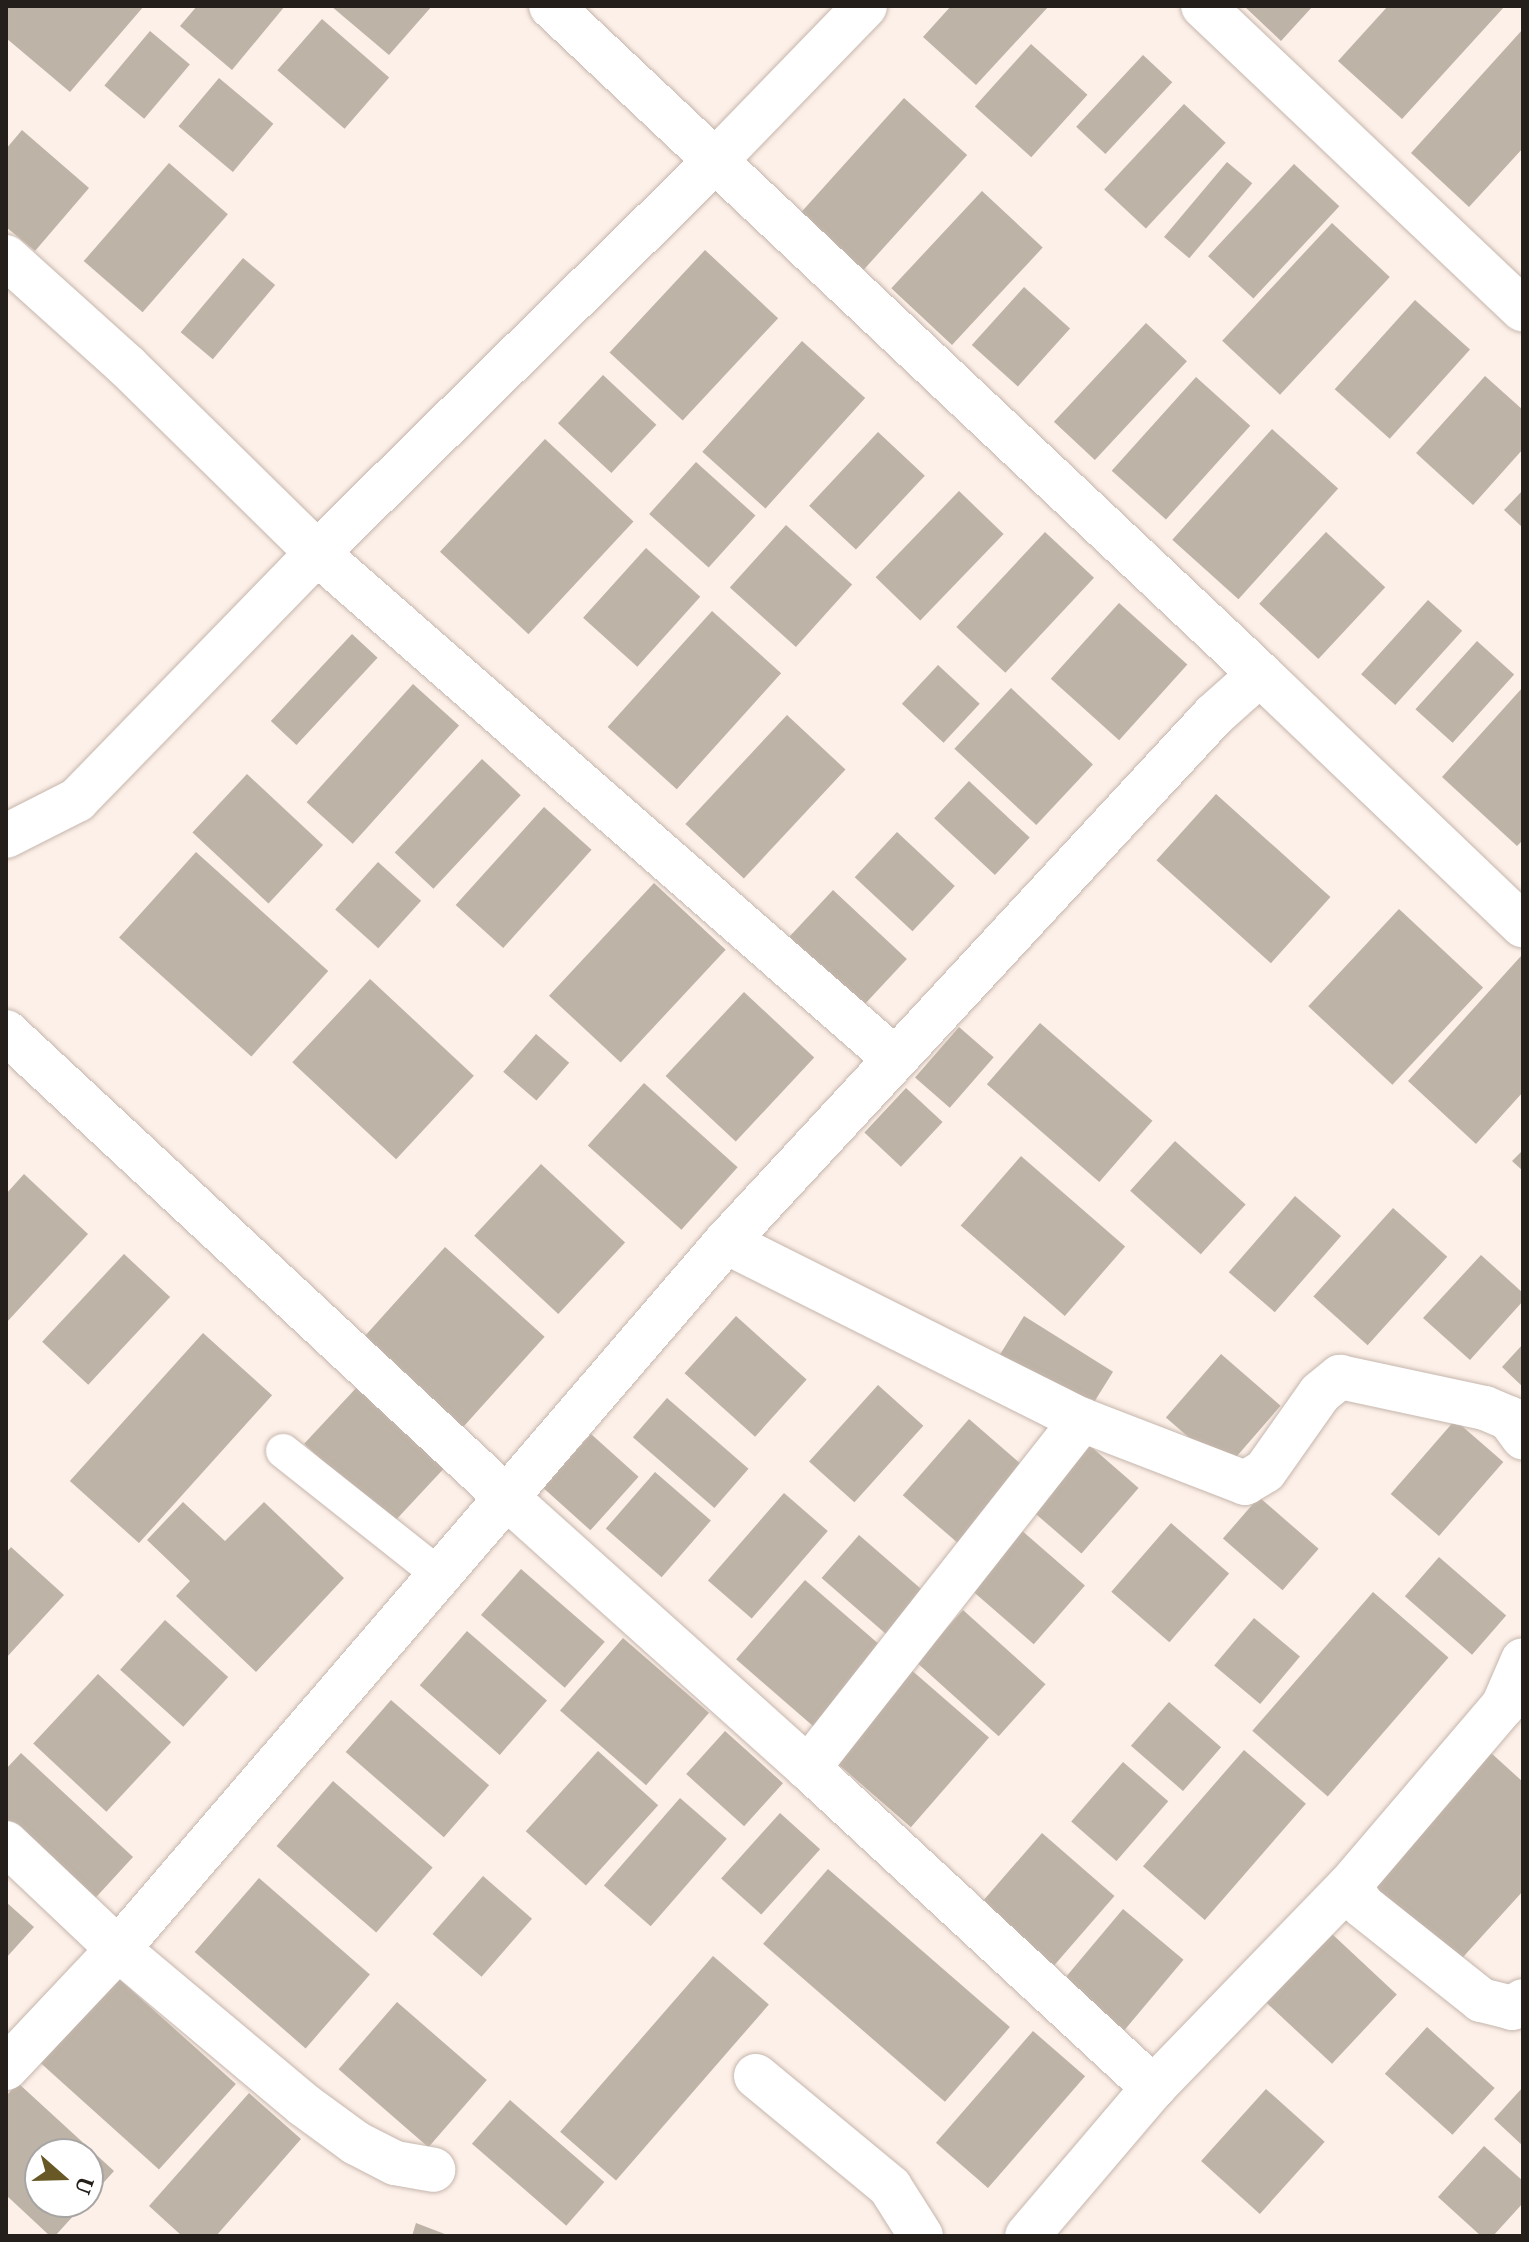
<!DOCTYPE html>
<html>
<head>
<meta charset="utf-8">
<style>
  body { margin:0 }
  #map { position:relative; width:1529px; height:2242px; overflow:hidden; background:#fdf0e8; font-family:"PT Serif",serif }
  div>[style] { position:absolute }
  [style*='--x'] { left:calc(var(--x)*1px); top:calc(var(--y)*1px); width:calc(var(--w)*1px); rotate:calc(var(--a)*1deg) }
  .building>* { inset:0; background:#bdb3a6; transform-origin:0 0 }
  .roads { filter:drop-shadow(0 0 2px #c5b6ad) drop-shadow(0 0 2px #c5b6ad) }
  .lane>* { height:34px; margin:-17px; padding:0 17px; transform-origin:17px; border-radius:17px; background:#fff }
  .street>* { height:44px; margin:-22px; padding:0 22px; transform-origin:22px; border-radius:22px; background:#fff }
  span { translate:-50% -50%; white-space:nowrap; text-align:center; line-height:1.15; -webkit-text-stroke:6px #fff; paint-order:stroke }
  .frame { position:absolute; inset:0; border:8px solid #241f1b; pointer-events:none }
  .north { position:absolute; left:24px; top:2138px; width:80px; height:80px; box-sizing:border-box; background:#fff; border:2px solid #a7a5a4; border-radius:50%; rotate:110deg; font-size:22px; font-weight:700; line-height:32px; text-align:center; color:#241f1b }
  .north::after { content:''; display:block; margin:auto; width:28px; height:36px; background:#675825; clip-path:polygon(50% 0,100% 100%,50% 72%,0 100%) }
</style>
</head>
<body>
<div id="map">
  <div class="building">
    <i style="clip-path:polygon(6px 6px,144px 6px,70px 92px,6px 38px)"></i>
    <i style="clip-path:polygon(197px 6px,285px 6px,232px 70px,180px 26px)"></i>
    <i style="clip-path:polygon(331px 6px,432px 6px,389px 55px)"></i>
    <i style="clip-path:polygon(951px 6px,1049px 6px,976px 85px,923px 37px)"></i>
    <i style="clip-path:polygon(1244px 6px,1313px 6px,1281px 41px)"></i>
    <i style="clip-path:polygon(1388px 6px,1505px 6px,1402px 119px,1338px 61px)"></i>
    <i style="left:322px;top:19px;width:89px;height:68px;rotate:41deg"></i>
    <i style="clip-path:polygon(1523px 29px,1523px 148px,1469px 207px,1411px 153px)"></i>
    <i style="left:150px;top:31px;width:52px;height:71px;rotate:40deg"></i>
    <i style="left:1031px;top:44px;width:76px;height:84px;rotate:42deg"></i>
    <i style="left:1143px;top:55px;width:40px;height:98px;rotate:43deg"></i>
    <i style="left:219px;top:78px;width:71px;height:63px;rotate:40deg"></i>
    <i style="left:904px;top:98px;width:85px;height:156px;rotate:42deg"></i>
    <i style="left:1184px;top:104px;width:57px;height:117px;rotate:43deg"></i>
    <i style="clip-path:polygon(22px 130px,89px 188px,35px 251px,6px 227px,6px 149px)"></i>
    <i style="left:1227px;top:162px;width:33px;height:98px;rotate:40deg"></i>
    <i style="left:169px;top:163px;width:78px;height:130px;rotate:41deg"></i>
    <i style="left:1294px;top:164px;width:62px;height:126px;rotate:43deg"></i>
    <i style="left:982px;top:191px;width:83px;height:133px;rotate:43deg"></i>
    <i style="left:1332px;top:223px;width:79px;height:161px;rotate:43deg"></i>
    <i style="left:705px;top:250px;width:100px;height:140px;rotate:43deg"></i>
    <i style="left:243px;top:258px;width:42px;height:97px;rotate:40deg"></i>
    <i style="left:1024px;top:287px;width:62px;height:78px;rotate:42deg"></i>
    <i style="left:1415px;top:300px;width:74px;height:120px;rotate:42deg"></i>
    <i style="left:1146px;top:323px;width:56px;height:135px;rotate:43deg"></i>
    <i style="left:802px;top:341px;width:85px;height:149px;rotate:42deg"></i>
    <i style="left:603px;top:375px;width:73px;height:66px;rotate:43deg"></i>
    <i style="clip-path:polygon(1485px 376px,1523px 410px,1523px 449px,1473px 505px,1416px 453px)"></i>
    <i style="left:1196px;top:377px;width:73px;height:126px;rotate:42deg"></i>
    <i style="left:1272px;top:429px;width:89px;height:149px;rotate:42deg"></i>
    <i style="left:878px;top:432px;width:64px;height:101px;rotate:43deg"></i>
    <i style="left:545px;top:439px;width:121px;height:154px;rotate:43deg"></i>
    <i style="left:696px;top:462px;width:80px;height:70px;rotate:42deg"></i>
    <i style="clip-path:polygon(1523px 490px,1523px 528px,1504px 510px)"></i>
    <i style="left:959px;top:491px;width:62px;height:120px;rotate:44deg"></i>
    <i style="left:786px;top:525px;width:89px;height:84px;rotate:42deg"></i>
    <i style="left:1045px;top:532px;width:67px;height:130px;rotate:43deg"></i>
    <i style="left:1326px;top:532px;width:81px;height:98px;rotate:43deg"></i>
    <i style="left:646px;top:548px;width:73px;height:94px;rotate:42deg"></i>
    <i style="left:1428px;top:600px;width:46px;height:100px;rotate:42deg"></i>
    <i style="left:1119px;top:603px;width:92px;height:102px;rotate:42deg"></i>
    <i style="left:712px;top:611px;width:93px;height:156px;rotate:42deg"></i>
    <i style="left:352px;top:634px;width:35px;height:119px;rotate:43deg"></i>
    <i style="left:1477px;top:641px;width:50px;height:92px;rotate:42deg"></i>
    <i style="left:938px;top:665px;width:57px;height:53px;rotate:43deg"></i>
    <i style="left:413px;top:684px;width:62px;height:159px;rotate:42deg"></i>
    <i style="clip-path:polygon(1523px 687px,1523px 840px,1517px 846px,1442px 777px)"></i>
    <i style="left:1011px;top:688px;width:112px;height:83px;rotate:43deg"></i>
    <i style="left:787px;top:715px;width:80px;height:149px;rotate:43deg"></i>
    <i style="left:482px;top:759px;width:53px;height:128px;rotate:43deg"></i>
    <i style="left:247px;top:774px;width:104px;height:80px;rotate:43deg"></i>
    <i style="left:969px;top:781px;width:83px;height:51px;rotate:43deg"></i>
    <i style="left:1216px;top:794px;width:154px;height:89px;rotate:42deg"></i>
    <i style="left:544px;top:807px;width:64px;height:132px;rotate:42deg"></i>
    <i style="left:897px;top:832px;width:79px;height:62px;rotate:43deg"></i>
    <i style="left:196px;top:852px;width:178px;height:115px;rotate:42deg"></i>
    <i style="left:378px;top:862px;width:58px;height:64px;rotate:42deg"></i>
    <i style="left:654px;top:883px;width:98px;height:154px;rotate:43deg"></i>
    <i style="left:833px;top:890px;width:101px;height:66px;rotate:43deg"></i>
    <i style="left:1399px;top:909px;width:115px;height:133px;rotate:43deg"></i>
    <i style="clip-path:polygon(1521px 956px,1523px 1092px,1476px 1144px,1408px 1081px)"></i>
    <i style="left:370px;top:979px;width:142px;height:114px;rotate:43deg"></i>
    <i style="left:744px;top:992px;width:96px;height:115px;rotate:43deg"></i>
    <i style="left:1040px;top:1023px;width:149px;height:81px;rotate:41deg"></i>
    <i style="left:959px;top:1027px;width:46px;height:67px;rotate:41deg"></i>
    <i style="left:536px;top:1034px;width:44px;height:50px;rotate:41deg"></i>
    <i style="left:644px;top:1083px;width:126px;height:84px;rotate:42deg"></i>
    <i style="left:906px;top:1088px;width:50px;height:61px;rotate:43deg"></i>
    <i style="left:1175px;top:1141px;width:95px;height:67px;rotate:42deg"></i>
    <i style="clip-path:polygon(1523px 1150px,1523px 1171px,1512px 1161px)"></i>
    <i style="left:1021px;top:1156px;width:138px;height:92px;rotate:41deg"></i>
    <i style="left:541px;top:1164px;width:115px;height:98px;rotate:43deg"></i>
    <i style="clip-path:polygon(24px 1174px,88px 1234px,6px 1323px,6px 1194px)"></i>
    <i style="left:1295px;top:1196px;width:61px;height:101px;rotate:41deg"></i>
    <i style="left:1393px;top:1208px;width:73px;height:119px;rotate:42deg"></i>
    <i style="left:445px;top:1247px;width:134px;height:122px;rotate:42deg"></i>
    <i style="left:124px;top:1254px;width:63px;height:120px;rotate:43deg"></i>
    <i style="clip-path:polygon(1481px 1255px,1523px 1293px,1523px 1301px,1470px 1360px,1423px 1318px)"></i>
    <i style="left:736px;top:1316px;width:95px;height:77px;rotate:42deg"></i>
    <i style="left:1024px;top:1316px;width:105px;height:51px;rotate:32deg"></i>
    <i style="left:203px;top:1333px;width:93px;height:199px;rotate:42deg"></i>
    <i style="clip-path:polygon(1523px 1344px,1523px 1387px,1502px 1367px)"></i>
    <i style="left:1221px;top:1354px;width:79px;height:84px;rotate:41deg"></i>
    <i style="left:878px;top:1385px;width:61px;height:103px;rotate:42deg"></i>
    <i style="left:358px;top:1386px;width:119px;height:79px;rotate:43deg"></i>
    <i style="left:667px;top:1398px;width:108px;height:52px;rotate:41deg"></i>
    <i style="left:969px;top:1419px;width:73px;height:101px;rotate:41deg"></i>
    <i style="left:1455px;top:1420px;width:64px;height:98px;rotate:41deg"></i>
    <i style="left:591px;top:1434px;width:64px;height:72px;rotate:42deg"></i>
    <i style="left:1088px;top:1444px;width:67px;height:87px;rotate:41deg"></i>
    <i style="left:655px;top:1472px;width:74px;height:75px;rotate:41deg"></i>
    <i style="left:784px;top:1493px;width:58px;height:116px;rotate:41deg"></i>
    <i style="left:1259px;top:1497px;width:79px;height:55px;rotate:41deg"></i>
    <i style="clip-path:polygon(183px 1502px,225px 1541px,264px 1502px,344px 1578px,256px 1672px,176px 1596px,190px 1581px,147px 1540px)"></i>
    <i style="left:1171px;top:1523px;width:77px;height:91px;rotate:41deg"></i>
    <i style="left:1020px;top:1529px;width:86px;height:78px;rotate:41deg"></i>
    <i style="left:859px;top:1535px;width:88px;height:57px;rotate:41deg"></i>
    <i style="clip-path:polygon(11px 1547px,64px 1595px,6px 1658px,6px 1553px)"></i>
    <i style="left:1439px;top:1557px;width:89px;height:52px;rotate:41deg"></i>
    <i style="left:521px;top:1569px;width:111px;height:61px;rotate:41deg"></i>
    <i style="left:805px;top:1580px;width:103px;height:105px;rotate:41deg"></i>
    <i style="left:1373px;top:1592px;width:100px;height:184px;rotate:41deg"></i>
    <i style="left:963px;top:1610px;width:111px;height:70px;rotate:42deg"></i>
    <i style="left:1254px;top:1618px;width:60px;height:62px;rotate:40deg"></i>
    <i style="left:165px;top:1620px;width:85px;height:67px;rotate:42deg"></i>
    <i style="left:467px;top:1631px;width:106px;height:72px;rotate:41deg"></i>
    <i style="left:623px;top:1638px;width:114px;height:96px;rotate:41deg"></i>
    <i style="left:909px;top:1668px;width:106px;height:119px;rotate:41deg"></i>
    <i style="left:98px;top:1674px;width:100px;height:95px;rotate:43deg"></i>
    <i style="left:391px;top:1700px;width:130px;height:69px;rotate:41deg"></i>
    <i style="left:1169px;top:1702px;width:69px;height:58px;rotate:41deg"></i>
    <i style="left:725px;top:1731px;width:78px;height:58px;rotate:42deg"></i>
    <i style="left:1244px;top:1750px;width:82px;height:154px;rotate:41deg"></i>
    <i style="left:598px;top:1751px;width:81px;height:108px;rotate:42deg"></i>
    <i style="clip-path:polygon(1490px 1752px,1523px 1782px,1523px 1891px,1454px 1967px,1366px 1887px)"></i>
    <i style="clip-path:polygon(21px 1753px,133px 1857px,88px 1906px,6px 1829px,6px 1769px)"></i>
    <i style="left:1123px;top:1762px;width:60px;height:79px;rotate:41deg"></i>
    <i style="left:333px;top:1781px;width:132px;height:86px;rotate:41deg"></i>
    <i style="left:680px;top:1798px;width:62px;height:116px;rotate:41deg"></i>
    <i style="left:780px;top:1813px;width:54px;height:88px;rotate:42deg"></i>
    <i style="left:1042px;top:1833px;width:96px;height:93px;rotate:41deg"></i>
    <i style="left:828px;top:1869px;width:241px;height:99px;rotate:41deg"></i>
    <i style="left:483px;top:1876px;width:65px;height:77px;rotate:41deg"></i>
    <i style="left:259px;top:1878px;width:147px;height:98px;rotate:41deg"></i>
    <i style="clip-path:polygon(6px 1902px,34px 1927px,6px 1958px)"></i>
    <i style="left:1123px;top:1909px;width:79px;height:95px;rotate:40deg"></i>
    <i style="left:1331px;top:1933px;width:90px;height:95px;rotate:43deg"></i>
    <i style="left:713px;top:1956px;width:74px;height:233px;rotate:41deg"></i>
    <i style="left:117px;top:1977px;width:160px;height:115px;rotate:42deg"></i>
    <i style="left:397px;top:2002px;width:119px;height:89px;rotate:41deg"></i>
    <i style="left:1427px;top:2027px;width:91px;height:63px;rotate:42deg"></i>
    <i style="left:1033px;top:2031px;width:69px;height:148px;rotate:41deg"></i>
    <i style="clip-path:polygon(18px 2083px,114px 2171px,88px 2200px,88px 2154px,40px 2154px,40px 2202px,86px 2202px,55px 2236px,50px 2236px,6px 2195px,6px 2096px)"></i>
    <i style="clip-path:polygon(1523px 2087px,1523px 2146px,1494px 2119px)"></i>
    <i style="left:1266px;top:2089px;width:79px;height:97px;rotate:42deg"></i>
    <i style="clip-path:polygon(249px 2093px,301px 2139px,216px 2236px,182px 2236px,149px 2206px)"></i>
    <i style="left:510px;top:2100px;width:125px;height:58px;rotate:41deg"></i>
    <i style="clip-path:polygon(1484px 2146px,1523px 2181px,1523px 2203px,1493px 2236px,1481px 2236px,1438px 2197px)"></i>
    <i style="clip-path:polygon(416px 2223px,450px 2236px,412px 2236px)"></i>
  </div>
  <div class="roads">
    <div class="lane">
      <i style="--x:283;--y:1451;--w:198;--a:38.4"></i>
    </div>
    <div class="street">
      <i style="--x:551;--y:6;--w:974;--a:43.29"></i>
      <i style="--x:1203;--y:6;--w:441;--a:43.5"></i>
      <i style="--x:6;--y:257;--w:163;--a:42"></i>
      <i style="--x:127;--y:366;--w:267;--a:44.5"></i>
      <i style="--x:317;--y:553;--w:768;--a:41.2"></i>
      <i style="--x:6;--y:836;--w:80;--a:-26.9"></i>
      <i style="--x:77;--y:800;--w:344;--a:-45.8"></i>
      <i style="--x:317;--y:553;--w:557;--a:-44.56"></i>
      <i style="--x:714;--y:162;--w:217;--a:-45.9"></i>
      <i style="--x:6;--y:1032;--w:681;--a:42.92"></i>
      <i style="--x:505;--y:1496;--w:407;--a:41.9"></i>
      <i style="--x:808;--y:1768;--w:471;--a:42.8"></i>
      <i style="--x:726;--y:1242;--w:398;--a:26.6"></i>
      <i style="--x:1082;--y:1420;--w:175;--a:21.1"></i>
      <i style="--x:1245;--y:1483;--w:23;--a:-31"></i>
      <i style="--x:1265;--y:1471;--w:95;--a:-54.8"></i>
      <i style="--x:1320;--y:1393;--w:26;--a:-39"></i>
      <i style="--x:1340;--y:1377;--w:148;--a:12.1"></i>
      <i style="--x:1485;--y:1408;--w:26;--a:23"></i>
      <i style="--x:1509;--y:1418;--w:24;--a:54"></i>
      <i style="--x:808;--y:1768;--w:443;--a:-51.8"></i>
      <i style="--x:6;--y:1843;--w:154;--a:43.4"></i>
      <i style="--x:118;--y:1949;--w:243;--a:40"></i>
      <i style="--x:304;--y:2105;--w:64;--a:36.2"></i>
      <i style="--x:356;--y:2143;--w:44;--a:27.1"></i>
      <i style="--x:395;--y:2163;--w:39;--a:10"></i>
      <i style="--x:1349;--y:1886;--w:24;--a:55"></i>
      <i style="--x:1363;--y:1906;--w:151;--a:38.5"></i>
      <i style="--x:1481;--y:2000;--w:32;--a:14"></i>
      <i style="--x:1512;--y:2008;--w:13;--a:-32"></i>
      <i style="--x:6;--y:2068;--w:163;--a:-46.7"></i>
      <i style="--x:118;--y:1949;--w:932;--a:-49.31"></i>
      <i style="--x:726;--y:1242;--w:718;--a:-47.2"></i>
      <i style="--x:1214;--y:715;--w:62;--a:-41.7"></i>
      <i style="--x:1260;--y:674;--w:364;--a:43.7"></i>
      <i style="--x:756;--y:2076;--w:174;--a:39.6"></i>
      <i style="--x:890;--y:2187;--w:58;--a:57.7"></i>
      <i style="--x:1027;--y:2236;--w:194;--a:-49.6"></i>
      <i style="--x:1153;--y:2088;--w:281;--a:-45.9"></i>
      <i style="--x:1349;--y:1886;--w:237;--a:-49.5"></i>
      <i style="--x:1503;--y:1706;--w:50;--a:-66.5"></i>
    </div>
  </div>
  <div class="frame"></div>
  <div class="north">U</div>
</div>
</body>
</html>
